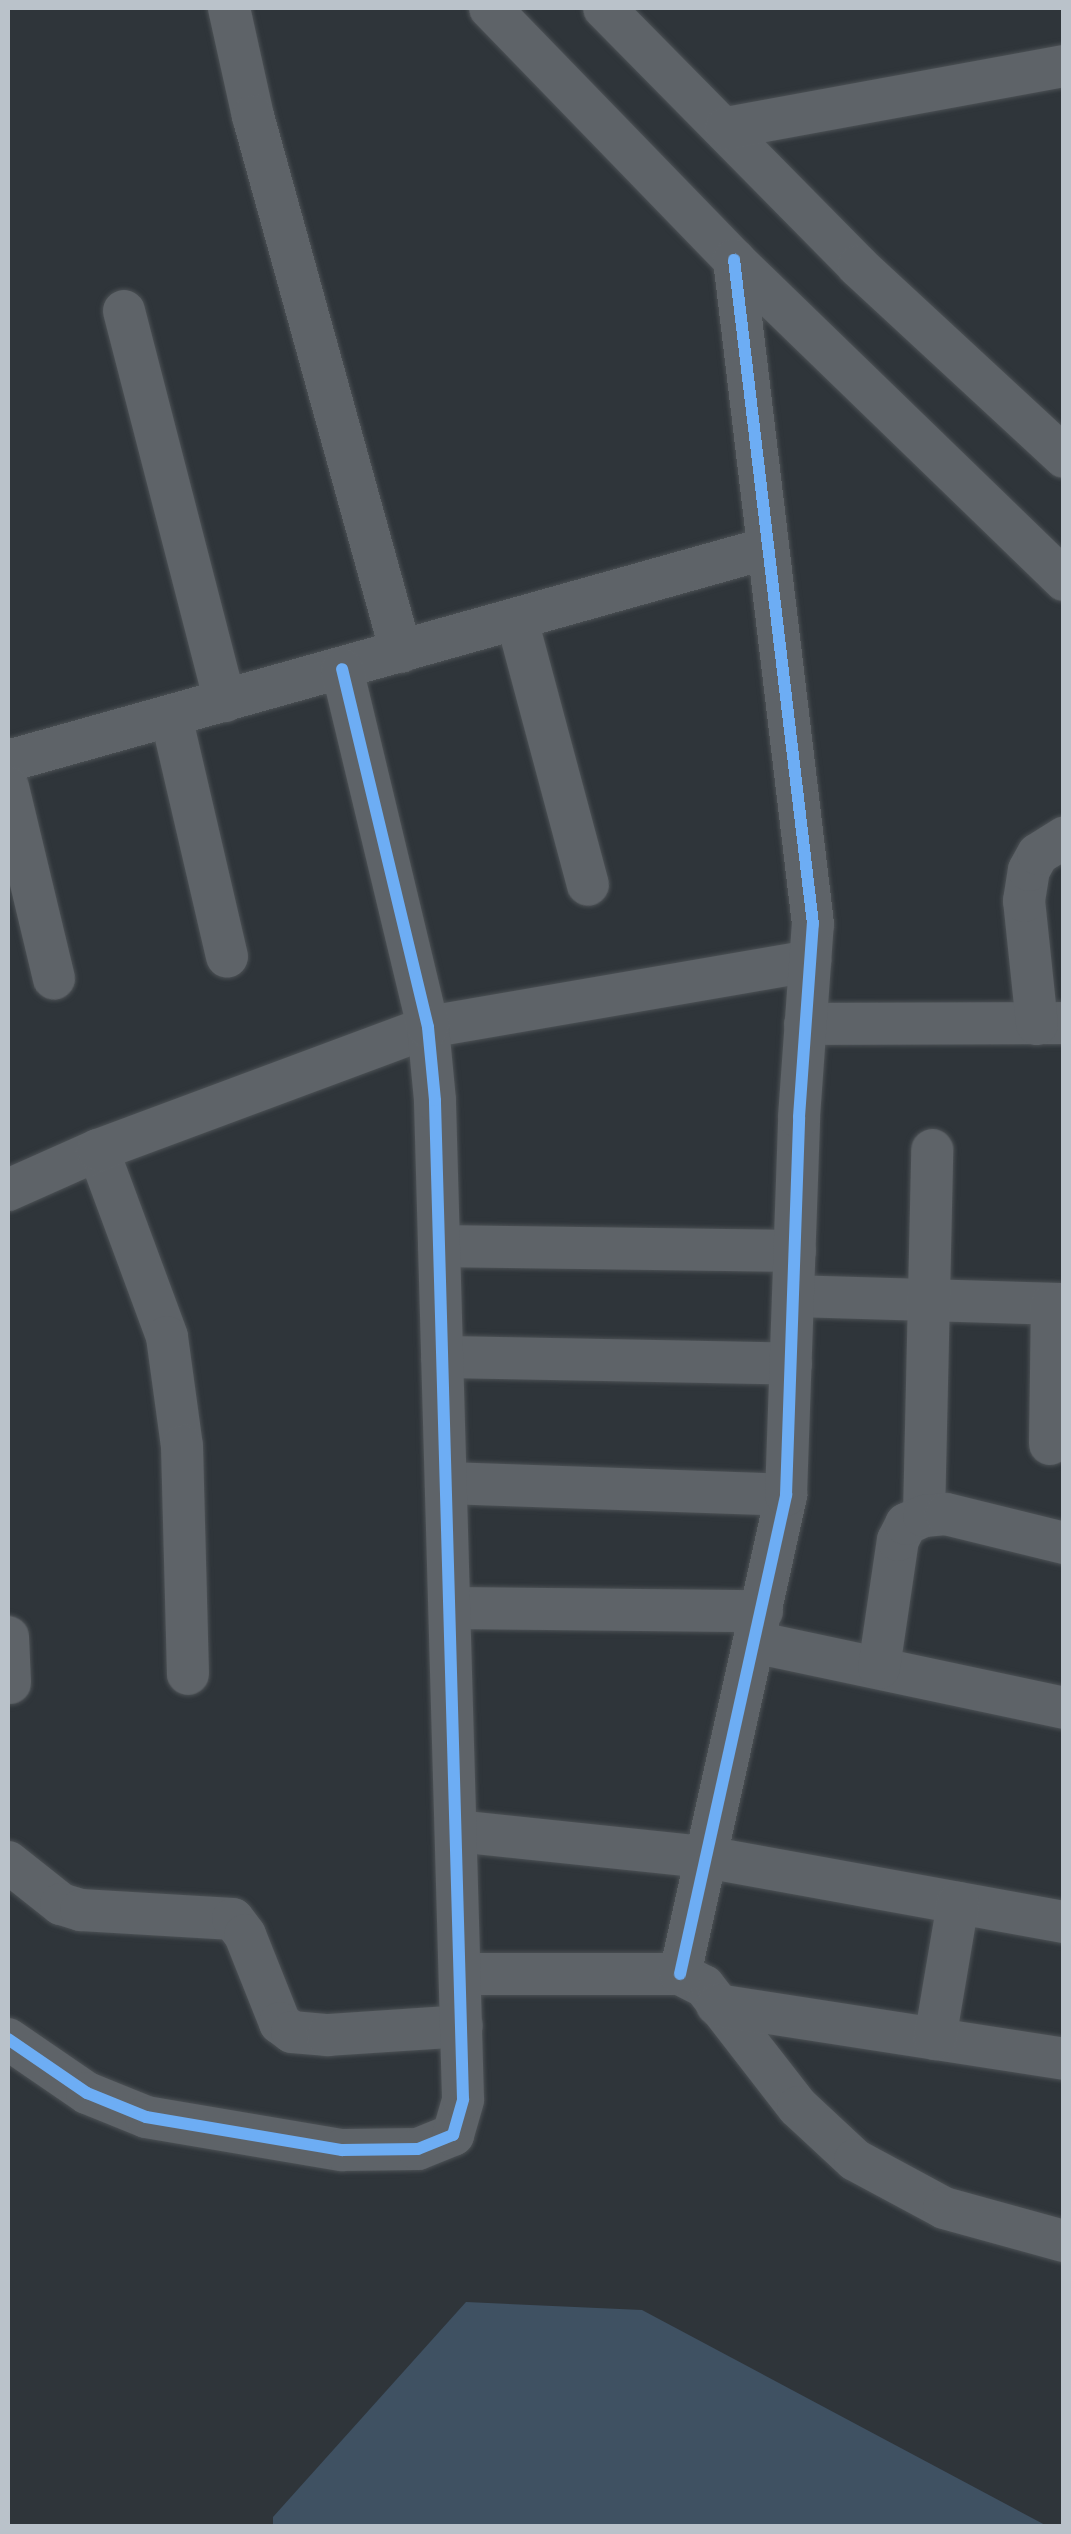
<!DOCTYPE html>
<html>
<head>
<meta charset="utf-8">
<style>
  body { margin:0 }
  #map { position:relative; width:1071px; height:2534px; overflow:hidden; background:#2f353a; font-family:Raleway,sans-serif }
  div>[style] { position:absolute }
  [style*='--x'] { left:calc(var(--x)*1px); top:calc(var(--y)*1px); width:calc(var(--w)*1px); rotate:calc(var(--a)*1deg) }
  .water>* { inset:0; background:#3f5162 }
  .roads { filter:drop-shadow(0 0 2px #4c5155) drop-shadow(0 0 2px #4c5155) }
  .minor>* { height:42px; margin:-21px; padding:0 21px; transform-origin:21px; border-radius:21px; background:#5e6368 }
  .cycleway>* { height:12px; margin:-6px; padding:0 6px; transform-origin:6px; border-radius:6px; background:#6dadf4 }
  span { translate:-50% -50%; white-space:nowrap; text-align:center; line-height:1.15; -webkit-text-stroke:9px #222c35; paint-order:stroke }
  .frame { position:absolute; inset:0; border:10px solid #bac2ca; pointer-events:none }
</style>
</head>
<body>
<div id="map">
  <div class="water">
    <i style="clip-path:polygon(466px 2302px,642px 2310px,1047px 2526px,273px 2526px,273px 2517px)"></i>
  </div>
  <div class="roads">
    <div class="minor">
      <i style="--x:229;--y:8;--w:111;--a:77.5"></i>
      <i style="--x:253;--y:116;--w:556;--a:74.56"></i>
      <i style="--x:490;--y:8;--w:351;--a:45.9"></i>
      <i style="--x:734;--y:260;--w:460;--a:44.1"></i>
      <i style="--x:604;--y:8;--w:362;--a:45.4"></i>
      <i style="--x:858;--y:266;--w:281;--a:42.8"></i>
      <i style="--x:726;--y:128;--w:344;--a:-10.4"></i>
      <i style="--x:124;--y:311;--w:403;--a:75.5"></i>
      <i style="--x:517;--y:620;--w:274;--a:75"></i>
      <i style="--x:171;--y:716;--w:247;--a:76.9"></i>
      <i style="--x:8;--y:761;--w:789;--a:-15.66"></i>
      <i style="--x:8;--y:787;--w:197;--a:76.5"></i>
      <i style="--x:805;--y:1024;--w:259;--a:-0.2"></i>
      <i style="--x:1037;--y:1024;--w:124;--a:-96"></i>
      <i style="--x:1024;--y:901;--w:31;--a:-81"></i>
      <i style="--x:1029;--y:870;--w:18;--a:-61"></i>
      <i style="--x:1038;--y:854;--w:31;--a:-32"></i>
      <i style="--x:98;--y:1150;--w:199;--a:69.7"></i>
      <i style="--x:167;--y:1337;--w:110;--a:82.2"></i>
      <i style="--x:182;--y:1446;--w:228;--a:88.5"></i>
      <i style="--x:8;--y:1190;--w:98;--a:-24"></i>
      <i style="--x:98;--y:1150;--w:352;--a:-20.4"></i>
      <i style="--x:428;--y:1027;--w:388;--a:-9.8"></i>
      <i style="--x:439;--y:1246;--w:356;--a:0.8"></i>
      <i style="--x:793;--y:1296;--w:271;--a:1.7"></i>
      <i style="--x:442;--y:1357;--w:349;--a:1.1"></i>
      <i style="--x:1050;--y:1444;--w:140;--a:-89.2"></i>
      <i style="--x:446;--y:1483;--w:340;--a:2"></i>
      <i style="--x:924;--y:1516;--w:366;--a:-88.7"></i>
      <i style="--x:450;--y:1608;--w:312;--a:0.6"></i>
      <i style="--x:8;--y:1637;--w:46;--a:87.5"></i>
      <i style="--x:754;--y:1642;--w:317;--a:12"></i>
      <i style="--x:879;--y:1668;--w:129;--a:-81.6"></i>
      <i style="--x:898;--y:1540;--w:18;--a:-63"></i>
      <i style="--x:906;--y:1524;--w:20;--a:-24"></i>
      <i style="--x:924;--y:1516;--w:22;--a:-5"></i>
      <i style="--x:946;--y:1514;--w:122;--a:13.8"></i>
      <i style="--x:457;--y:1831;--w:250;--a:6"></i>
      <i style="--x:706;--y:1857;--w:364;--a:10.3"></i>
      <i style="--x:8;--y:1862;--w:68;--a:38.4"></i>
      <i style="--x:61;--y:1904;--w:21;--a:17"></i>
      <i style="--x:81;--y:1910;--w:152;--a:3.4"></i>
      <i style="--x:233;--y:1919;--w:20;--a:53"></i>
      <i style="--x:245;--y:1935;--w:95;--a:68.3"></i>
      <i style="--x:280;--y:2023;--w:15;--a:37"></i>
      <i style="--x:292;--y:2032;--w:36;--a:5"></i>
      <i style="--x:328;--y:2035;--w:134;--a:-3.8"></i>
      <i style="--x:461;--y:1974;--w:219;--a:0"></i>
      <i style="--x:680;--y:1974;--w:27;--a:27"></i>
      <i style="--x:704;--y:1986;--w:153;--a:52.2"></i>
      <i style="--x:798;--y:2107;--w:78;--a:42.9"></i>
      <i style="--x:855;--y:2160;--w:101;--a:28.3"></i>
      <i style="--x:944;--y:2208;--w:124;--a:15.4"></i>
      <i style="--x:680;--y:1974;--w:491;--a:-77.5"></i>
      <i style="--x:786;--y:1495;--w:378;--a:-88"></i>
      <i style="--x:799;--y:1117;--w:194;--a:-85.9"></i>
      <i style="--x:813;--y:924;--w:669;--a:-96.78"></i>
      <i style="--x:717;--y:2005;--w:351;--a:8.8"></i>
      <i style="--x:8;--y:2039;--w:96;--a:34.4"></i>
      <i style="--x:87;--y:2093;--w:64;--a:22.1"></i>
      <i style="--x:146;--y:2117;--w:199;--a:9.6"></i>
      <i style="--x:342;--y:2150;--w:76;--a:-0.8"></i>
      <i style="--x:418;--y:2149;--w:38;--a:-22"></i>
      <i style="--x:453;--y:2135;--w:37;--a:-74"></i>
      <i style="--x:463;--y:2099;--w:999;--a:-91.61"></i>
      <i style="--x:435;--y:1100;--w:73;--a:-95.5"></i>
      <i style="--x:428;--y:1027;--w:368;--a:-103.5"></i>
      <i style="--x:935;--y:2039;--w:138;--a:-80.4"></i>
    </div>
  </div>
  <div class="cycleway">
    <i style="--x:680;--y:1974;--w:491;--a:-77.5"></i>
    <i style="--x:786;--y:1495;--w:378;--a:-88"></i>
    <i style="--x:799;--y:1117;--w:194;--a:-85.9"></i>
    <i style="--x:813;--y:924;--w:669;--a:-96.78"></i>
    <i style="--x:8;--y:2039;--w:96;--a:34.4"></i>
    <i style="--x:87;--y:2093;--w:64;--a:22.1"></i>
    <i style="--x:146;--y:2117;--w:199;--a:9.6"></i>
    <i style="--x:342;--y:2150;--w:76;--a:-0.8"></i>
    <i style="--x:418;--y:2149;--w:38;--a:-22"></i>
    <i style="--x:453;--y:2135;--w:37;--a:-74"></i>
    <i style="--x:463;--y:2099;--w:999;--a:-91.61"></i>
    <i style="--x:435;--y:1100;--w:73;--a:-95.5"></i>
    <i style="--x:428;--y:1027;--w:368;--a:-103.5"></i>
  </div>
  <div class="frame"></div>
</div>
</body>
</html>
